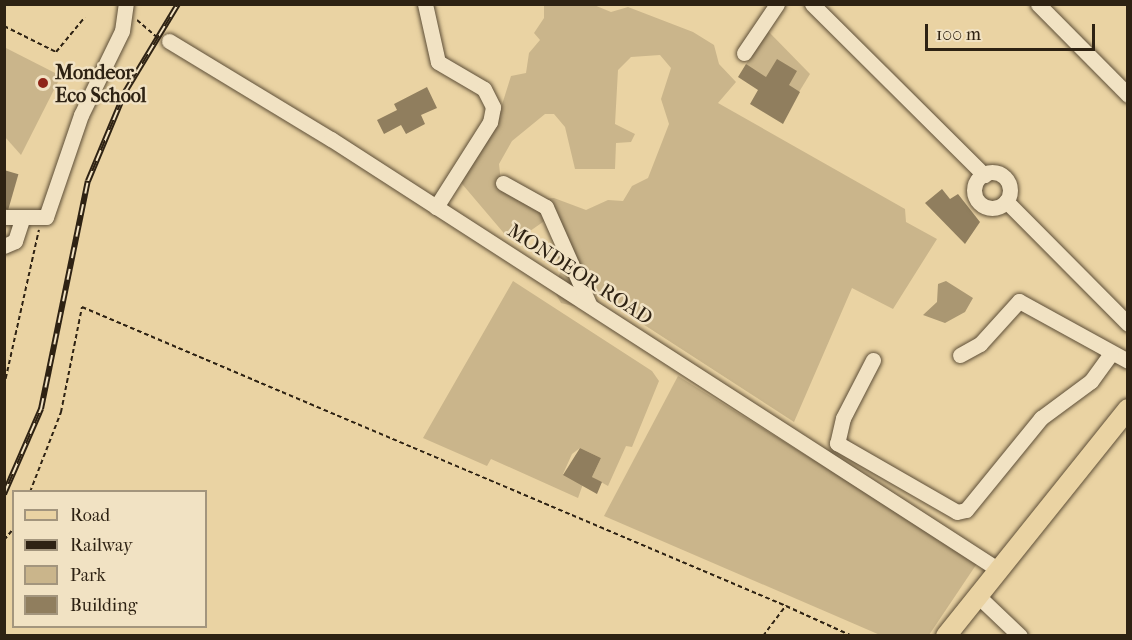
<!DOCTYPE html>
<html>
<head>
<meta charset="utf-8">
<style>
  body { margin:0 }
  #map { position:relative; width:1132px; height:640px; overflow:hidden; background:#ead3a3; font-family:"IM FELL French Canon",serif }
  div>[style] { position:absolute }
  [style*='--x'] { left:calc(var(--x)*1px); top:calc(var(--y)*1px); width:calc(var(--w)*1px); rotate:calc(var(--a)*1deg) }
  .green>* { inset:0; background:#cab58b }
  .water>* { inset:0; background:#aa9772 }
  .building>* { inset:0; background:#907e5e; transform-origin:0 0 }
  .path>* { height:2px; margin-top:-1px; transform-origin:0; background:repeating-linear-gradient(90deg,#2e2213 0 4.5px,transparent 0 7.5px) }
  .roads { filter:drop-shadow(0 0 2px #5d4e37) drop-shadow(0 0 2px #5d4e37) }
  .minor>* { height:15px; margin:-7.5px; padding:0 7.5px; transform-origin:7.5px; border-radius:7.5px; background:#f1e2c3 }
  .minor>.ring { margin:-7.5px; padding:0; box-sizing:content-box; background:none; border:15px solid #f1e2c3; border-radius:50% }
  .major>* { height:20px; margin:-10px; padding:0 10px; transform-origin:10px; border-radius:10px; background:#ead3a3 }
  .rail>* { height:6px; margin-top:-3px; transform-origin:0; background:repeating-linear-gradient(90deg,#f1e2c3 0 11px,#2e2213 0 22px); box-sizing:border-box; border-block:2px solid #2e2213 }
  .dots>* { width:16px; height:16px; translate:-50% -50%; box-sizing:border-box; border:3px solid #f1e2c3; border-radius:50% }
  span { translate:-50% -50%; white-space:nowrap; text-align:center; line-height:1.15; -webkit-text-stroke:5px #f1e2c3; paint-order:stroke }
  .poi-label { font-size:20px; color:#2e2213; font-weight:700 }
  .left { translate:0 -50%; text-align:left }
  .street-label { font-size:20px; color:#2e2213 }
  .frame { position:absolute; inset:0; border:6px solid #2e2213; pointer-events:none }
  .legend { position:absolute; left:12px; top:490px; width:195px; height:138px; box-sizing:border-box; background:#f1e2c3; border:2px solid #a3957d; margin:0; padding:8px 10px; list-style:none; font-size:18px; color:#2e2213 }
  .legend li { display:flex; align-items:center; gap:12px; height:30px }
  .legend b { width:30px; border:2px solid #a3957d }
  .scale { position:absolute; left:925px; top:24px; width:170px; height:27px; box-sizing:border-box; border:3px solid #2e2213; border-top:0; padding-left:8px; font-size:18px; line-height:21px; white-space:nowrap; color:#2e2213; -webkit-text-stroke:4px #f1e2c3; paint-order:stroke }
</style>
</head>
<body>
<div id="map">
  <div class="green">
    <i style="clip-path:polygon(evenodd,544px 5px,594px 5px,611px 12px,628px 7px,693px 32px,714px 45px,719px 64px,736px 82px,718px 103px,905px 209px,906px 222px,937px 239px,893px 309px,852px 288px,794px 422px,598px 295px,589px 295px,577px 307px,561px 303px,553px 289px,564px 264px,550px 217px,523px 236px,508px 238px,457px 178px,492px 115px,500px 111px,511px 76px,526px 73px,529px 53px,540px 40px,534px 33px,544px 18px,544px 5px,660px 55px,671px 68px,661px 99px,669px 124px,648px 178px,632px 186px,623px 201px,608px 200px,586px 210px,554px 198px,519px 201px,511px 196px,501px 182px,499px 164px,512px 141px,545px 114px,554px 114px,565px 127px,575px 169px,615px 169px,616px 143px,631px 142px,635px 134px,615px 124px,618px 70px,631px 57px,660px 55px)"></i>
    <i style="clip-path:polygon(767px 30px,810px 74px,799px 92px,764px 81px,746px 64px)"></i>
    <i style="clip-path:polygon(4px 47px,61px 76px,21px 155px,5px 137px)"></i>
    <i style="clip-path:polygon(513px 281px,652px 371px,659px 381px,632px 447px,626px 446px,608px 486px,592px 477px,601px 458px,580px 448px,572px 454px,563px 474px,583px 484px,578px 498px,491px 459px,487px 466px,423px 438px)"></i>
    <i style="clip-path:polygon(678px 376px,978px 562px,929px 635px,880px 635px,604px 516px)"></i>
  </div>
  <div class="water">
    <i style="clip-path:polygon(946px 281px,973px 298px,965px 312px,945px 323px,923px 315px,937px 302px,938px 284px)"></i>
  </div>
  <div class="building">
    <i style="clip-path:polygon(777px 59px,797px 71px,789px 85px,800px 92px,783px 124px,750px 104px,758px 90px,738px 77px,746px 64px,766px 77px)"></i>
    <i style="clip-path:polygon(427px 87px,437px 108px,421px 115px,425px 124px,406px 134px,401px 125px,384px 134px,377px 120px,397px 110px,394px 104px)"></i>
    <i style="left:4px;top:170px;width:15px;height:37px;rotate:16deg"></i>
    <i style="clip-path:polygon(942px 189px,950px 199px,958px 194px,980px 222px,965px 244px,925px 203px)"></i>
    <i style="clip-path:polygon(580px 448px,601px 458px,592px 477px,602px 482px,597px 494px,563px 475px)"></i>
  </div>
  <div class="path">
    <i style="--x:137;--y:20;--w:28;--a:41"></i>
    <i style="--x:4;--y:26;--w:58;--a:26.6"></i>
    <i style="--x:56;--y:52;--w:45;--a:-50.4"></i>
    <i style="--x:4;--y:386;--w:160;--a:-77.4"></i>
    <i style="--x:30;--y:492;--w:86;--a:-68.8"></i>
    <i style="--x:61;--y:412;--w:107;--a:-78.7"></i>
    <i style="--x:82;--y:307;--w:765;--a:23.01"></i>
    <i style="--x:4;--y:540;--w:16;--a:-50"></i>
    <i style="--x:763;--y:636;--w:38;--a:-53"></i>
    <i style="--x:786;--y:606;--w:72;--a:24.4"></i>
  </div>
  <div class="roads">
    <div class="minor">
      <i style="--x:425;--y:4;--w:59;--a:77.4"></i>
      <i style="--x:438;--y:62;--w:53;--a:30.4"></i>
      <i style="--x:484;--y:89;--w:20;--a:63"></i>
      <i style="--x:493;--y:107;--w:15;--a:101"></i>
      <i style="--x:490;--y:122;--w:101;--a:122.4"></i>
      <i style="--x:812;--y:4;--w:243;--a:44.8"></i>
      <i style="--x:1038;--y:4;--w:128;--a:45.3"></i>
      <i style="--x:169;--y:41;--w:189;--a:31.2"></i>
      <i style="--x:331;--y:139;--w:795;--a:32.83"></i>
      <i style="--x:744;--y:53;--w:59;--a:-56"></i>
      <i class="ring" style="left:974px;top:172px;width:21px;height:21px"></i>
      <i style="--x:503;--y:183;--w:49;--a:29.2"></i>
      <i style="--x:546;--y:207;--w:106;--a:66.1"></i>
      <i style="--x:1006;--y:201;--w:173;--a:45.2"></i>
      <i style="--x:4;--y:217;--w:42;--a:0"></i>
      <i style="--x:46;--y:217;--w:108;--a:-71.1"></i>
      <i style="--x:81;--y:115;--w:93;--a:-64"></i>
      <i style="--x:122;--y:31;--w:27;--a:-82"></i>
      <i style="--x:4;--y:246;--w:12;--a:-24"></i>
      <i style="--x:15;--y:241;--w:22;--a:-72"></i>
      <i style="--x:960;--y:355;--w:23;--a:-29"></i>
      <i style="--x:980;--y:344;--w:58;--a:-47.8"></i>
      <i style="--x:1019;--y:301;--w:124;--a:28.8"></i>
      <i style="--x:873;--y:360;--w:65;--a:117.3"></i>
      <i style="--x:843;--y:418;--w:26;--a:103"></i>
      <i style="--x:837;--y:443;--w:138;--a:29.9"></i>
      <i style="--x:957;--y:512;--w:9;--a:-13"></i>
      <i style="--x:966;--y:510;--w:119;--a:-50.8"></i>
      <i style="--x:1041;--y:418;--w:62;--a:-36.5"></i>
      <i style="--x:1091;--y:381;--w:34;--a:-54"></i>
      <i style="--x:978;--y:596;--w:58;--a:43.6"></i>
    </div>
    <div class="major">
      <i style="--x:946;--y:636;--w:291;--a:-51.3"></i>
    </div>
  </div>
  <div class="rail">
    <i style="--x:4;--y:494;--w:93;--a:-66.5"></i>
    <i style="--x:41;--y:409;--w:233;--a:-78.4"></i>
    <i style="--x:88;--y:181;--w:96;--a:-67.4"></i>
    <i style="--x:125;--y:92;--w:103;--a:-58.9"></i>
  </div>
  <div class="dots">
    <i style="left:43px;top:83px;background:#8f2418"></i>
  </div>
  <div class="poi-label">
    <span class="left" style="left:55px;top:84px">Mondeor<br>Eco School</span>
  </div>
  <div class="street-label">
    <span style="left:580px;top:274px;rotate:33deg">MONDEOR ROAD</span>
  </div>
  <div class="frame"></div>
  <ul class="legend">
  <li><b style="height:8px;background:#ead3a3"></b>Road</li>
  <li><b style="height:8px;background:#2e2213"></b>Railway</li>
  <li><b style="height:16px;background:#cab58b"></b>Park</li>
  <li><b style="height:16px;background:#907e5e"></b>Building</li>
  </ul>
  <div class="scale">100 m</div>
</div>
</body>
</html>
